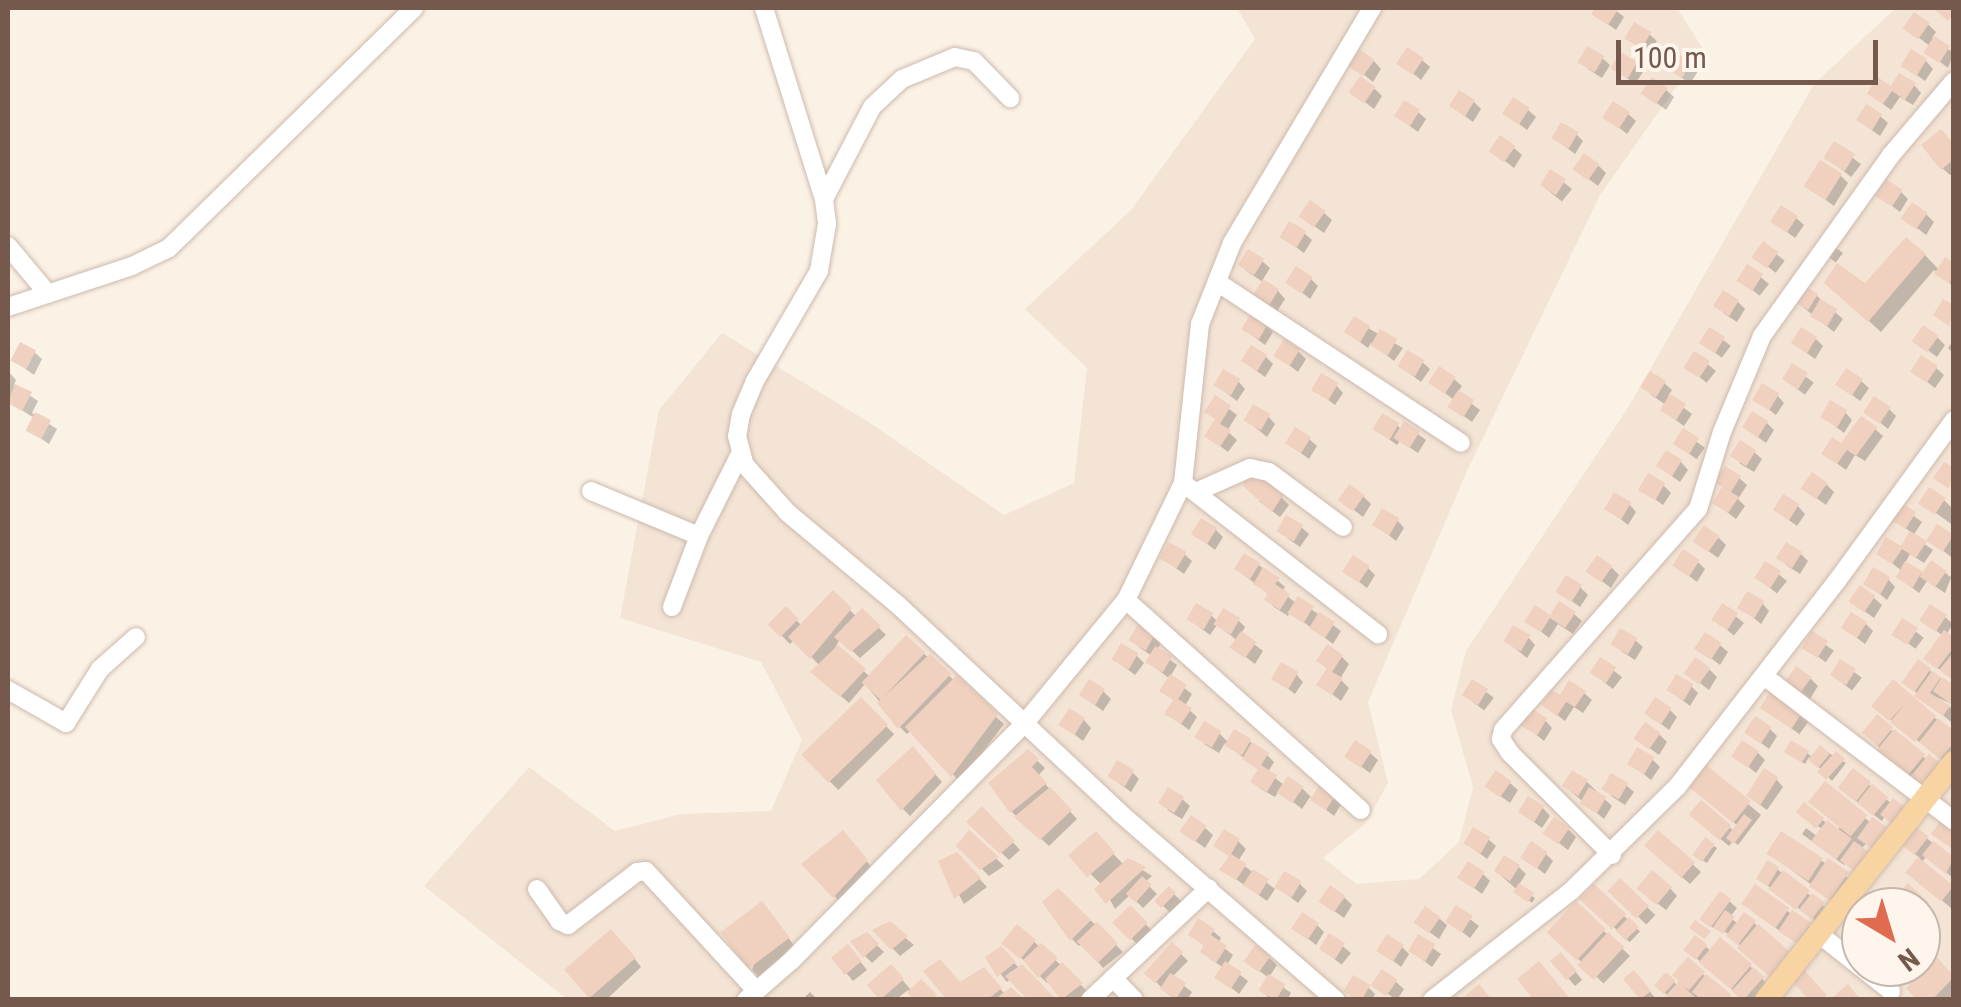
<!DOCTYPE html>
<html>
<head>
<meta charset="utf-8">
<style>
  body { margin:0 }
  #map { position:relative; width:1961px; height:1007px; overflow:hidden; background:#fbf2e6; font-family:"Roboto Condensed",sans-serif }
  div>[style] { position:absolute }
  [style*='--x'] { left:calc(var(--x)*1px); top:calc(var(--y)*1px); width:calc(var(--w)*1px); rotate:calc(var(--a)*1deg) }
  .residential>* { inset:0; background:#f3e4d5 }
  .shadow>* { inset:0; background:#0003; transform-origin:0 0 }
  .building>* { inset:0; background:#f0d0bf; transform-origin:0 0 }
  .roads { filter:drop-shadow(0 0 2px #cdbaad) drop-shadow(0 0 2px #cdbaad) }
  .minor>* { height:18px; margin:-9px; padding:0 9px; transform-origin:9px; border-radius:9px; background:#fff }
  .major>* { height:22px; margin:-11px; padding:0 11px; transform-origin:11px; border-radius:11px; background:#f7d4a1 }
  span { translate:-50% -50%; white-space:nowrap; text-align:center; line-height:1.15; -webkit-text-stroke:9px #fef6ec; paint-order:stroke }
  .frame { position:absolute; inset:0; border:10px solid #74594c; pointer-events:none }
  .north { position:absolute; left:1841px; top:887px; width:100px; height:100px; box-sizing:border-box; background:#fef6ec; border:2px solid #c7b7ac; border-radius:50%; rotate:142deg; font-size:28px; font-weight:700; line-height:40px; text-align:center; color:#74594c }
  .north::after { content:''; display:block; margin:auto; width:35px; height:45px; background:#e06b51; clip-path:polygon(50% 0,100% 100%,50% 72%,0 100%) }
  .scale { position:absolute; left:1616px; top:40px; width:262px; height:45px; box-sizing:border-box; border:5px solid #74594c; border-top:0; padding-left:12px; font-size:30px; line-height:35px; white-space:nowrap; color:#74594c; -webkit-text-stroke:8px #fef6ec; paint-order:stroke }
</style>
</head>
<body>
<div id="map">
  <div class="residential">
    <i style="clip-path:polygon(evenodd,1237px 8px,1677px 8px,1703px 49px,1600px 195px,1467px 471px,1368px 702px,1388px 783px,1365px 824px,1323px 858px,1357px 884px,1419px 879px,1459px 842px,1473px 787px,1451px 710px,1466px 651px,1629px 406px,1814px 84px,1896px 8px,1953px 8px,1953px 999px,567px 999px,424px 886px,529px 767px,615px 831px,681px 814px,771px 811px,802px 740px,761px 662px,620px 618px,659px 410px,722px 333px,867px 421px,1004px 515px,1074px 483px,1087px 368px,1025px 309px,1131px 210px,1255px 39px,1237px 8px,1861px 907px,1921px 907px,1921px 967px,1861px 967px,1861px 907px)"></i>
  </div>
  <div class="shadow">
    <i style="clip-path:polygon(1598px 8px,1613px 8px,1624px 17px,1616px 30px,1594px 14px)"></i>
    <i style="clip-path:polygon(1929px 25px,1936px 32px,1932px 38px,1954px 53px,1948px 68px,1927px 52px,1930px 46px,1907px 29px)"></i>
    <i style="clip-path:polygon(1649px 34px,1657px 41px,1648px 54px,1627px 38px)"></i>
    <i style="clip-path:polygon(1602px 58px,1610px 65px,1602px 78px,1588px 69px)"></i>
    <i style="clip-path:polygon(1422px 60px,1430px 67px,1421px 80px,1400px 63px)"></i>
    <i style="clip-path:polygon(1374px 61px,1381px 69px,1373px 82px,1352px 65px)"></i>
    <i style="clip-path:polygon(1926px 61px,1933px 69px,1925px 81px,1903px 65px)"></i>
    <i style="clip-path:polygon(1635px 64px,1643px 72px,1635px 84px,1613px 68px)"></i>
    <i style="clip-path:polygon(1691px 64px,1698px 71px,1690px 84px,1668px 68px)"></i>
    <i style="clip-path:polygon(1914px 85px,1921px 93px,1913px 105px,1900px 97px,1891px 110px,1870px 94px)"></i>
    <i style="clip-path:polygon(1375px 89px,1382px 96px,1374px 109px,1353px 93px)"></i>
    <i style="clip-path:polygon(1666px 90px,1674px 97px,1666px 110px,1644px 93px)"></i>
    <i style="clip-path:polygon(1474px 102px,1481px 109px,1473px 122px,1451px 106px)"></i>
    <i style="clip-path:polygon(1528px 110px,1536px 117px,1527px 130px,1506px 114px)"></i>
    <i style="clip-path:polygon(1418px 112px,1426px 119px,1418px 132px,1396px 116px)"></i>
    <i style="clip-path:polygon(1628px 114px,1636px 121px,1627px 134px,1606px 117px)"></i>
    <i style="clip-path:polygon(1880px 116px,1888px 123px,1880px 136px,1858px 120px)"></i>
    <i style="clip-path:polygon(1576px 134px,1583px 141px,1575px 154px,1554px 138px)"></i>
    <i style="left:1835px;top:144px;width:33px;height:16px;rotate:38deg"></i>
    <i style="clip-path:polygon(1954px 146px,1954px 172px,1950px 175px,1942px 168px)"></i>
    <i style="clip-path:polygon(1514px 148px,1522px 155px,1514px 168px,1492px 151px)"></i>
    <i style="clip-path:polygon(1599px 166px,1606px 173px,1598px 186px,1577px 170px)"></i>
    <i style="left:1551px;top:172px;width:27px;height:16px;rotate:39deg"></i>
    <i style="clip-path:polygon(1841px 176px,1848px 183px,1834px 206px,1807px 186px)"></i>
    <i style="clip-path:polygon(1901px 192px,1908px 199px,1900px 212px,1879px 196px)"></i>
    <i style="clip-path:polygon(1324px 213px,1332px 220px,1324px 233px,1302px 217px)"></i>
    <i style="clip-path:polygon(1926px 214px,1934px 222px,1926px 235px,1904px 218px)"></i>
    <i style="clip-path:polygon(1796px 218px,1804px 225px,1795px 238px,1774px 222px)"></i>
    <i style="clip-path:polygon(1304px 233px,1312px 240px,1304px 253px,1282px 237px)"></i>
    <i style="left:1831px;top:244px;width:15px;height:12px;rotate:37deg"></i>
    <i style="left:1764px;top:245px;width:26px;height:15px;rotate:37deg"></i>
    <i style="clip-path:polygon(1925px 255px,1939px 270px,1945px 261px,1954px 266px,1954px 287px,1934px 270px,1881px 332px,1839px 294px,1866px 286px)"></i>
    <i style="clip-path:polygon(1262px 261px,1270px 268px,1262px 281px,1278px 291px,1285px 299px,1277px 311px,1263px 302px,1263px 282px,1248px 272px,1240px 265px)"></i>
    <i style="left:1748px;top:267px;width:27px;height:15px;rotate:39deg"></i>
    <i style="clip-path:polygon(1311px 279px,1318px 286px,1310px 299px,1289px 282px)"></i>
    <i style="clip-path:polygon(1817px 296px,1843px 319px,1834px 332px,1794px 300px)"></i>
    <i style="clip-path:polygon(1738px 302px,1745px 309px,1737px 322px,1723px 313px)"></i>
    <i style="clip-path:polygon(1266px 325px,1273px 332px,1265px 345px,1244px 329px)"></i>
    <i style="clip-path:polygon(1368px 328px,1403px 348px,1394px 361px,1371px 343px,1368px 348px,1346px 332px)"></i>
    <i style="left:1710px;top:330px;width:26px;height:15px;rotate:37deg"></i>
    <i style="clip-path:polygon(1938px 338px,1948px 348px,1954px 340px,1954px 354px,1945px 345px,1937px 357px,1915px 341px)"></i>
    <i style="clip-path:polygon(1816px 339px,1823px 346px,1815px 359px,1793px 343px)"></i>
    <i style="clip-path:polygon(1298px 351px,1306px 359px,1298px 372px,1276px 355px)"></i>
    <i style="clip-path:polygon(34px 352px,42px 359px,34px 375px,13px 360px)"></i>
    <i style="left:1695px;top:354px;width:27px;height:15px;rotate:39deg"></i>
    <i style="clip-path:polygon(1266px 357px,1273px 364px,1265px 377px,1243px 361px)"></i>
    <i style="clip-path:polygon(1422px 362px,1430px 369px,1421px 382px,1400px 366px)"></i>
    <i style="left:1793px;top:367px;width:26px;height:15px;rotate:37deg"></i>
    <i style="clip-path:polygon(1936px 368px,1944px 375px,1935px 388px,1914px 372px)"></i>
    <i style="clip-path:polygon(8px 371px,16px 380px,14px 385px,38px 401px,32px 413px,57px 429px,49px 444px,28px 430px,34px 418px,9px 402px)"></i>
    <i style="clip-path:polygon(1454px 379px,1462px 386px,1457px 393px,1480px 410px,1472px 422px,1450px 406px,1454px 400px,1432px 383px)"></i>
    <i style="clip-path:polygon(1238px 381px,1245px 389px,1237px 401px,1216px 385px)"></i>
    <i style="clip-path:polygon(1861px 381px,1869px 388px,1860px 401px,1839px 385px)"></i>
    <i style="clip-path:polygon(1664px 383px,1672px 390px,1668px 396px,1692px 414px,1684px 426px,1662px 410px,1666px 405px,1650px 394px)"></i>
    <i style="clip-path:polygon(1336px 385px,1343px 393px,1335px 405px,1314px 389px)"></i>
    <i style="clip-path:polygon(1777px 395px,1784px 403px,1776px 415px,1755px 399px)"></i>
    <i style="clip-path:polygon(1216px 399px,1237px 415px,1227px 431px,1237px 440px,1228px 452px,1207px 436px,1217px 420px)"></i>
    <i style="clip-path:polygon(1889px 409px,1896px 416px,1888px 429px,1867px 412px)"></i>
    <i style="clip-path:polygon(1845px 412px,1852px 420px,1844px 433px,1822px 416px)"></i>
    <i style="clip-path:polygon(1268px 416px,1275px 424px,1267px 437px,1246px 420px)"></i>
    <i style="clip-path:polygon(1767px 423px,1774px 430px,1766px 443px,1744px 427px)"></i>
    <i style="clip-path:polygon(1405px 424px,1426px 440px,1418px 453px,1400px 441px,1397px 445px,1375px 429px,1397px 425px,1401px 429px)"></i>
    <i style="clip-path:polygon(1875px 429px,1883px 436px,1865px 461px,1855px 455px,1846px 470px,1824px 454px)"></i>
    <i style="left:1683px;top:432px;width:27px;height:14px;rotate:36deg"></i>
    <i style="clip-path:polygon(1309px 439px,1317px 446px,1309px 459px,1287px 443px)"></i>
    <i style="clip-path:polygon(1754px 452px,1762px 459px,1754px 472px,1739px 463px)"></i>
    <i style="clip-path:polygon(1681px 462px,1688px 470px,1680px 482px,1658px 466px)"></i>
    <i style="clip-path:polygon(1739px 478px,1747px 485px,1738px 499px,1745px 506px,1736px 519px,1715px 503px)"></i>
    <i style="clip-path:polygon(1663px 485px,1671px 493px,1663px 505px,1641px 489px)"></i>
    <i style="clip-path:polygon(1827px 485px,1834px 492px,1826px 505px,1804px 489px)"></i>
    <i style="clip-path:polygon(1281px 497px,1289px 505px,1280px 517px,1259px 501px)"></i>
    <i style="clip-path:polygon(1364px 497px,1371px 504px,1363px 517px,1341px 500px)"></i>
    <i style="clip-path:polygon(1944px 500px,1951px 507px,1954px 502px,1954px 526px,1922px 503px)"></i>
    <i style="clip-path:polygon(1629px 504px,1636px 512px,1628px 525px,1607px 508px)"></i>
    <i style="clip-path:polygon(1798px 506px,1805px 514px,1797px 526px,1775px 510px)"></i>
    <i style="clip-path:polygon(1900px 506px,1922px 522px,1913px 536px,1933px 550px,1924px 563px,1910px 554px,1905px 563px,1924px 575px,1946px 573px,1950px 577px,1954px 570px,1945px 593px,1927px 581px,1919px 593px,1898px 577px,1902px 571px,1879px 553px,1901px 549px,1912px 533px,1892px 518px)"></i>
    <i style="clip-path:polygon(1397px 520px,1404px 528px,1396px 541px,1375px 524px)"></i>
    <i style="clip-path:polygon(1301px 527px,1309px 534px,1300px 547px,1287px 538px)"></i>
    <i style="clip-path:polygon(1938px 527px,1954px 538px,1951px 557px,1930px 540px)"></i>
    <i style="clip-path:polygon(1216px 530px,1223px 537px,1215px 550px,1194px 534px)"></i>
    <i style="clip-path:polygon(1719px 538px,1726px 545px,1718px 558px,1696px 542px)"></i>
    <i style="clip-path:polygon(1184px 554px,1192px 561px,1184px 574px,1162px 558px)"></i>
    <i style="clip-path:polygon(1801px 554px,1808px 561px,1800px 574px,1786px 565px)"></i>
    <i style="clip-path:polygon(1698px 562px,1705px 569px,1697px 582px,1676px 566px)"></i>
    <i style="left:1766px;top:564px;width:27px;height:16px;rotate:39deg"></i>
    <i style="clip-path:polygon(1259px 565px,1285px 587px,1282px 592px,1296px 603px,1299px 600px,1341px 631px,1333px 644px,1290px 612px,1288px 616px,1274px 607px,1267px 600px,1270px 595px,1236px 569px)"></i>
    <i style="clip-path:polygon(1368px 568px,1375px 575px,1367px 588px,1346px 572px)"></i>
    <i style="clip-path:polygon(1612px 568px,1619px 575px,1611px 588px,1590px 572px)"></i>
    <i style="clip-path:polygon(1888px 579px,1895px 587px,1887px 600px,1866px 583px)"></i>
    <i style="clip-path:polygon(1580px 587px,1588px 595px,1580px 607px,1558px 591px)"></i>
    <i style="clip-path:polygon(833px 594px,857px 617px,862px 611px,886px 635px,860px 658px,840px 639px,830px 657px,839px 648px,869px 676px,906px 638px,1004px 724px,960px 782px,911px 730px,907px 734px,900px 727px,865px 684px,849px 703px,821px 679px,820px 666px,799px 644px,794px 640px,790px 644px,771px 625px,786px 610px,802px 626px)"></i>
    <i style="clip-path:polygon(1874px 598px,1882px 605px,1874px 618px,1852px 602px)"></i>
    <i style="clip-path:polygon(1762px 603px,1769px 611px,1761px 624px,1740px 607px)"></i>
    <i style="left:1723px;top:606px;width:27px;height:16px;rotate:39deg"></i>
    <i style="clip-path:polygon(1536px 609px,1551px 618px,1574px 614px,1582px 621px,1573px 634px,1558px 624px,1549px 638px,1528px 621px)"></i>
    <i style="clip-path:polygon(1211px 615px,1217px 621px,1238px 620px,1245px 627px,1241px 634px,1263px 651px,1255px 664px,1234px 648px,1238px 641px,1217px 625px,1210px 635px,1189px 619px)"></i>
    <i style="clip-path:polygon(1945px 617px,1953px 624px,1946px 635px,1954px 640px,1954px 679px,1934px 666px,1943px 636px,1923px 620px)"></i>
    <i style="left:1903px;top:622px;width:26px;height:14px;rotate:37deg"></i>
    <i style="clip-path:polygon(1866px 624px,1873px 631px,1865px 644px,1844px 628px)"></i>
    <i style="left:1812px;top:635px;width:27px;height:14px;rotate:36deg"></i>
    <i style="clip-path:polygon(1153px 636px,1161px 643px,1157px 650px,1177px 665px,1170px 677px,1192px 694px,1185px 706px,1197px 717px,1189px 730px,1168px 714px,1175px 701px,1170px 679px,1148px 662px,1152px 656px,1139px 647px)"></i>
    <i style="clip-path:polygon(1528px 637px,1535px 645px,1527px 658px,1506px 641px)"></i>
    <i style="clip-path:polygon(1635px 640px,1643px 647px,1635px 660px,1621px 651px)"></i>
    <i style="clip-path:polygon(1720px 645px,1728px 652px,1720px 665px,1698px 648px)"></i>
    <i style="clip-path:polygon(1136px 655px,1144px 663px,1135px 675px,1114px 659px)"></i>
    <i style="clip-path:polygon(1342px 657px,1349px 664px,1340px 679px,1349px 688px,1341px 701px,1319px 684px,1329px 670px,1320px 661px)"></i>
    <i style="left:1600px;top:660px;width:28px;height:15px;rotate:38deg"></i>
    <i style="left:1841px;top:662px;width:26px;height:16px;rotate:37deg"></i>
    <i style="clip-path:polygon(1710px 670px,1717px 677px,1709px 690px,1687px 673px)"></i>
    <i style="clip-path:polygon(1929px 670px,1954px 688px,1954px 705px,1936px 697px,1954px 710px,1951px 722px,1904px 682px)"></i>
    <i style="clip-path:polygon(1296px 674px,1303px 682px,1295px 694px,1274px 678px)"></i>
    <i style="clip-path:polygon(1811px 679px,1818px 686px,1810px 699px,1789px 683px)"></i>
    <i style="left:1473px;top:682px;width:26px;height:16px;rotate:37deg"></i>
    <i style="clip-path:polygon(1893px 683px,1954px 734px,1954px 759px,1949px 765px,1882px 713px)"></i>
    <i style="clip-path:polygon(1691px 686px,1698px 693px,1690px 706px,1669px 690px)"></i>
    <i style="clip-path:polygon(1103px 691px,1111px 699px,1103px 711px,1081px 695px)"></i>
    <i style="clip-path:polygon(1584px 693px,1592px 700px,1583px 713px,1574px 707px,1565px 721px,1544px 705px)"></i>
    <i style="left:1771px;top:695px;width:46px;height:15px;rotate:36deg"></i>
    <i style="left:861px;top:701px;width:47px;height:79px;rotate:45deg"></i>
    <i style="clip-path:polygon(1670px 710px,1677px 717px,1669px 730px,1648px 714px)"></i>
    <i style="clip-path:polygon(1877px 718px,1927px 760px,1945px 771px,1914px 783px,1873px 741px)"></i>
    <i style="clip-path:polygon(1084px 720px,1091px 728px,1083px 741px,1061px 724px)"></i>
    <i style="clip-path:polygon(1545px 720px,1552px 728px,1544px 741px,1523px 724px)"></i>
    <i style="clip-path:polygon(1770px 729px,1777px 736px,1769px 749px,1748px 733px)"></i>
    <i style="clip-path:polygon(1219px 733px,1228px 742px,1249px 741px,1267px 755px,1274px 762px,1268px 772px,1285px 786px,1303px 789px,1313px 799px,1320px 787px,1342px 803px,1334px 816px,1310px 797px,1302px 809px,1279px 791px,1275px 797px,1261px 789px,1253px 781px,1260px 771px,1225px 743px,1219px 753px,1204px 744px)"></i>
    <i style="clip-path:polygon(1660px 735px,1667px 742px,1659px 755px,1637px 739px)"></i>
    <i style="clip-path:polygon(1820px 748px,1846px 763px,1832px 781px,1809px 757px,1805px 764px,1790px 754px,1807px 753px,1813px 758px)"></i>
    <i style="clip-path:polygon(1028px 752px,1045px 768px,1038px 776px,1077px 819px,1049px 846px,1012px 812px,991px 784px)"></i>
    <i style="clip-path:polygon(1757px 752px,1765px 760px,1756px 773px,1735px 756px)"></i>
    <i style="clip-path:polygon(1370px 753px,1378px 760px,1370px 773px,1348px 757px)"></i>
    <i style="clip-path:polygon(920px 757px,942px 782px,910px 816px,903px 809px)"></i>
    <i style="clip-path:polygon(1652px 759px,1660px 767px,1651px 780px,1630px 763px)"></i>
    <i style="clip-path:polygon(1705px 767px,1761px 815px,1738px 845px,1733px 841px,1729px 846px,1700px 822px,1701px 804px,1734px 831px,1738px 826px,1702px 797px)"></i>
    <i style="clip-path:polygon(1132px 772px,1139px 779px,1131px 792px,1109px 776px)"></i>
    <i style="clip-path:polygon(1854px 772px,1892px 804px,1882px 821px,1848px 795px)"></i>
    <i style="clip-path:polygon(1776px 779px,1783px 787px,1767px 810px,1756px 802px)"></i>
    <i style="clip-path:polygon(1587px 782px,1612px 806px,1604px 819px,1564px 786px)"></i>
    <i style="clip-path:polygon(1510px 783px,1518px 790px,1510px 803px,1488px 787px)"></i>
    <i style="clip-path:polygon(1626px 785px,1634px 792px,1625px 805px,1611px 796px)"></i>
    <i style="clip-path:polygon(1825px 785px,1871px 823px,1866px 844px,1844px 865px,1802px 834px,1806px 828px,1817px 836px,1822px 829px,1802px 815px,1804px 806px,1837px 831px,1840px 827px)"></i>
    <i style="clip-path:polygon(1182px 799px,1190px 806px,1182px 819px,1167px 810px)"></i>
    <i style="clip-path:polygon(1543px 808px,1550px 816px,1542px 828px,1520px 812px)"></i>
    <i style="clip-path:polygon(982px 809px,1020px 850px,1009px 860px,970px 822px)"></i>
    <i style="clip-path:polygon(1205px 828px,1213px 835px,1205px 848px,1183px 832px)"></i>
    <i style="clip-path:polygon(1569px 830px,1576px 837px,1568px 850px,1546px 833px)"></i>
    <i style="clip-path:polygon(1917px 830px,1954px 861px,1954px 879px,1927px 856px,1921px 863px,1954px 889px,1951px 908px,1908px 872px,1920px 858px,1912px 852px)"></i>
    <i style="clip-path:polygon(969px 833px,1004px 866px,989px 876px,959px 846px)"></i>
    <i style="clip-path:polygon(1659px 834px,1701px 872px,1690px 884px,1655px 854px)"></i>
    <i style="clip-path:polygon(1095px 835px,1124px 865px,1128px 861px,1152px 876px,1145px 882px,1157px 894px,1143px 908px,1130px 895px,1115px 909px,1102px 885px,1071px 855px)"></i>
    <i style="clip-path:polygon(1782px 835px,1854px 882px,1839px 905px,1770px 854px)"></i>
    <i style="clip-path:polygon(1488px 839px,1496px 846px,1487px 859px,1466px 843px)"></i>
    <i style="clip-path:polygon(850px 841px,873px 869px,842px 904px,805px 865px)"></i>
    <i style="clip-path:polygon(1238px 841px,1246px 849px,1238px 861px,1275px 889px,1267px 901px,1223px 870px,1231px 857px,1216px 845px)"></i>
    <i style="clip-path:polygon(1714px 846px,1717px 848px,1707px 863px,1700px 859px)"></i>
    <i style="clip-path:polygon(1546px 854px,1553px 861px,1545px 874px,1524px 858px)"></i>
    <i style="clip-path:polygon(957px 855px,987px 887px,964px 904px,941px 862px)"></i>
    <i style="clip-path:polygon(1519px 867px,1526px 874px,1518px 886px,1535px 898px,1532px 903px,1496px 871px)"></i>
    <i style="clip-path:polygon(1777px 869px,1826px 908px,1816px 921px,1761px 881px)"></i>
    <i style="clip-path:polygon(1483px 874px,1490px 881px,1482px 894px,1461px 878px)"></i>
    <i style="left:1620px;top:881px;width:49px;height:13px;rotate:44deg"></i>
    <i style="clip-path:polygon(1299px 883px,1307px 891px,1298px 903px,1277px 887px)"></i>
    <i style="left:1594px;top:887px;width:64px;height:15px;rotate:44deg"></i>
    <i style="clip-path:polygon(1908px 887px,1935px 912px,1921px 926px,1921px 907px,1891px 905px)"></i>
    <i style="clip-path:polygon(1670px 888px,1677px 896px,1666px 910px,1648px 896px)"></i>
    <i style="clip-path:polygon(1756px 888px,1816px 932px,1805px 949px,1752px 911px)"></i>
    <i style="left:1169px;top:889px;width:18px;height:16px;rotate:45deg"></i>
    <i style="clip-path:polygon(1058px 892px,1097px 926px,1123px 952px,1103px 968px,1082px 943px,1079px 946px,1072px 939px)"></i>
    <i style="clip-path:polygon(1345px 898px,1352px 905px,1344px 918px,1322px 902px)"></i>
    <i style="clip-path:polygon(1729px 901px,1737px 908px,1730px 917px,1738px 924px,1754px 923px,1796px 962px,1778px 982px,1727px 933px,1709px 926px)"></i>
    <i style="left:1576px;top:904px;width:75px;height:38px;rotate:44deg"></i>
    <i style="left:1130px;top:908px;width:33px;height:20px;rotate:46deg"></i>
    <i style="clip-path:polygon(1457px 909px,1479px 926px,1470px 938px,1449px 922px,1439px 939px,1417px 923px,1440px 919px,1447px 925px)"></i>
    <i style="clip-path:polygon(770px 912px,795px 947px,759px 977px,752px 970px)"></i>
    <i style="clip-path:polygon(889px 924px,914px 945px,900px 956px,876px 931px)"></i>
    <i style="clip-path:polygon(1317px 925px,1324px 932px,1316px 945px,1295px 928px)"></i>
    <i style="clip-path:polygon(1018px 928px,1062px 966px,1088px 992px,1079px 1000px,1065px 1000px,1049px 981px,1047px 983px,1005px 942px)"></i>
    <i style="clip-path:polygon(1213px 931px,1221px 938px,1218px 943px,1233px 955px,1227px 965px,1248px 981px,1239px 994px,1218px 977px,1224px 968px,1210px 959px,1206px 947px,1191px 935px)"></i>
    <i style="clip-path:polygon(866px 935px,884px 952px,872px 963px,865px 956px)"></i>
    <i style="left:1330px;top:936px;width:27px;height:15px;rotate:39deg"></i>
    <i style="clip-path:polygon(1419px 938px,1441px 954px,1432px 967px,1411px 951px,1401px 967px,1380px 950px,1402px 947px,1409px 954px)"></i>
    <i style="clip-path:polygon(1695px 938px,1711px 951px,1750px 966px,1769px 986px,1756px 1000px,1743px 999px,1686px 949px)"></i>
    <i style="clip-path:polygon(619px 939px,641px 967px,606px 1000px,592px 1000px,567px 968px)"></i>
    <i style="clip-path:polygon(1172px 945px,1188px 961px,1172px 977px,1192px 992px,1187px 1000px,1170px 996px,1146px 972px)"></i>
    <i style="clip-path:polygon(1921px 946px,1954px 976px,1954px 998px,1920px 1000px,1922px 975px,1912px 967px,1921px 967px)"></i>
    <i style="clip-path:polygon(1001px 949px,1020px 969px,1007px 982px,988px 958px)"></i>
    <i style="clip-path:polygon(855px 955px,867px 970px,853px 981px,833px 957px)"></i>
    <i style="clip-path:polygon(1270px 958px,1277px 965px,1269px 977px,1291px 993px,1287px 1000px,1268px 997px,1261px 990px,1269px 978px,1247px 962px)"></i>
    <i style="clip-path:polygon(1688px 960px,1711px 982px,1733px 1000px,1667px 995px,1657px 985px,1666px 975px,1678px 986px)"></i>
    <i style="clip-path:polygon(1568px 962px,1582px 980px,1575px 986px,1568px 978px)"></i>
    <i style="clip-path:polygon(983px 970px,1005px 994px,1022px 1000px,950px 1000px,960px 985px)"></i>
    <i style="clip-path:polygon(898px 975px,912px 991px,921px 982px,938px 1000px,917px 1000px,908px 990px,899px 997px,901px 1000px,885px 1000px,871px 986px)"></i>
    <i style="clip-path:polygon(1627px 979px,1641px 981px,1657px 1000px,1644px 1000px)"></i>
    <i style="clip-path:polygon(1396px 982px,1404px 989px,1397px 1000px,1374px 985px)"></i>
    <i style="clip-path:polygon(1368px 987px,1375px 994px,1372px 1000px,1355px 1000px,1346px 991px)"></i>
    <i style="clip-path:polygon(810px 992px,818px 1000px,802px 1000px)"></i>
  </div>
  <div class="building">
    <i style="clip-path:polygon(1595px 8px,1619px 8px,1608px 25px,1591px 14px)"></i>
    <i style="clip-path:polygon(1933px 8px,1954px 8px,1954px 12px,1948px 21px)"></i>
    <i style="left:1914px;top:12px;width:19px;height:20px;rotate:35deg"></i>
    <i style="left:1634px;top:22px;width:20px;height:19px;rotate:30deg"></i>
    <i style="left:1934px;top:36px;width:19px;height:20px;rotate:32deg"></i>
    <i style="left:1587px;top:46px;width:20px;height:19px;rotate:30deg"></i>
    <i style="left:1407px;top:47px;width:20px;height:20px;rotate:33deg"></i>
    <i style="left:1359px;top:49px;width:19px;height:20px;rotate:35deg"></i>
    <i style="left:1911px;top:49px;width:19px;height:20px;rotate:32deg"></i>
    <i style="left:1620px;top:52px;width:20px;height:19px;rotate:30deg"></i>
    <i style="left:1676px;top:52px;width:19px;height:19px;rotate:32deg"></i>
    <i style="clip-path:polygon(1899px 73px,1916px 83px,1905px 100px,1892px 91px,1883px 104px,1867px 94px,1877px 77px,1891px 86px)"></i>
    <i style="left:1360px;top:76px;width:19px;height:20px;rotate:35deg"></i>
    <i style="left:1652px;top:77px;width:19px;height:20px;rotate:35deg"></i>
    <i style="left:1459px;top:90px;width:19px;height:19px;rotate:32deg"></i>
    <i style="left:1513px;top:97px;width:20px;height:20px;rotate:33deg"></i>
    <i style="left:1404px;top:100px;width:19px;height:19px;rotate:32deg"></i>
    <i style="left:1613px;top:101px;width:20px;height:20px;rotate:33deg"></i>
    <i style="left:1866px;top:104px;width:19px;height:19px;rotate:32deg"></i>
    <i style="left:1561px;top:122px;width:20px;height:19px;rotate:30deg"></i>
    <i style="clip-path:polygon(1941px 129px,1954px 144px,1954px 159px,1941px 170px,1921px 145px)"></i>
    <i style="left:1500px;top:135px;width:19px;height:20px;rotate:35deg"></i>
    <i style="left:1834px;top:141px;width:25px;height:20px;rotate:32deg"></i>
    <i style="left:1584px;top:153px;width:19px;height:20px;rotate:35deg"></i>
    <i style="left:1820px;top:160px;width:26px;height:31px;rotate:32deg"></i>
    <i style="left:1550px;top:169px;width:19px;height:19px;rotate:32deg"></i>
    <i style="left:1886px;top:179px;width:20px;height:20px;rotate:33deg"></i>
    <i style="left:1310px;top:200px;width:19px;height:20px;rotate:35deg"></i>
    <i style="left:1912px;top:202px;width:19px;height:20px;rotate:35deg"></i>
    <i style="left:1781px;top:205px;width:20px;height:20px;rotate:33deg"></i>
    <i style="left:1289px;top:221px;width:20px;height:19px;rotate:30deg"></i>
    <i style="clip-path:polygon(1906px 237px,1926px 254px,1868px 322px,1824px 283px,1837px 263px,1865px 283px)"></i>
    <i style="left:1763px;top:241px;width:19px;height:20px;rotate:35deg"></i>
    <i style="left:1248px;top:249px;width:19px;height:19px;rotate:32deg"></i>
    <i style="clip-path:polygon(1945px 257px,1954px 263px,1950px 284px,1934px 274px)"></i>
    <i style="left:1747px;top:264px;width:19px;height:20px;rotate:32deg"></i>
    <i style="left:1296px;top:266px;width:20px;height:20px;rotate:33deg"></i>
    <i style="left:1263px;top:279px;width:19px;height:19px;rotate:32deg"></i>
    <i style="left:1802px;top:284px;width:19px;height:19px;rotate:32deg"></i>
    <i style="left:1723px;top:290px;width:19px;height:19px;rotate:32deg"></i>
    <i style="left:1820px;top:299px;width:20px;height:20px;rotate:30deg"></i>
    <i style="clip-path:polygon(1943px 299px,1954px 305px,1949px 326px,1933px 315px)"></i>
    <i style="left:1251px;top:313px;width:20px;height:19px;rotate:30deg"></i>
    <i style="left:1354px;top:316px;width:19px;height:19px;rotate:32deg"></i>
    <i style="left:1923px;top:325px;width:19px;height:20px;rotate:35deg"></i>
    <i style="left:1709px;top:327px;width:19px;height:19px;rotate:32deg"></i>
    <i style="left:1801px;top:327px;width:19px;height:19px;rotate:32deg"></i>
    <i style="left:1380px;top:329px;width:20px;height:19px;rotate:30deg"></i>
    <i style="left:1284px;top:339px;width:19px;height:20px;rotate:32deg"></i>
    <i style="left:20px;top:342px;width:18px;height:21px;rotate:27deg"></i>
    <i style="left:1251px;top:345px;width:19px;height:19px;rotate:32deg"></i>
    <i style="left:1407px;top:350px;width:20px;height:19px;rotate:30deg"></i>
    <i style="left:1694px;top:351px;width:19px;height:20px;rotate:32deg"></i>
    <i style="left:1921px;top:355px;width:20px;height:20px;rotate:33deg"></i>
    <i style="left:1792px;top:363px;width:19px;height:19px;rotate:32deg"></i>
    <i style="left:1439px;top:366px;width:20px;height:20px;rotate:33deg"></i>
    <i style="left:1846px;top:368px;width:20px;height:20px;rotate:33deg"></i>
    <i style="left:1223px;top:369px;width:20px;height:19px;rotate:30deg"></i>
    <i style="left:1650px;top:371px;width:19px;height:19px;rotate:32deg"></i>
    <i style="left:1321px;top:373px;width:20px;height:20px;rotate:30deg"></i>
    <i style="left:1762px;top:383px;width:20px;height:20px;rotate:30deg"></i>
    <i style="clip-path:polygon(15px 384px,32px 392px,22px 411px,8px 403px)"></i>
    <i style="left:1458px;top:390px;width:19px;height:20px;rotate:32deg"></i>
    <i style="left:1670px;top:394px;width:19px;height:19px;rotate:32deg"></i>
    <i style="clip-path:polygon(1215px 395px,1231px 406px,1220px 424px,1231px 430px,1220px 447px,1204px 436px,1215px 419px,1204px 412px)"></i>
    <i style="left:1874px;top:396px;width:20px;height:20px;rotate:33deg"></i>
    <i style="left:1830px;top:400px;width:20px;height:20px;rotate:30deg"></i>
    <i style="left:1253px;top:404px;width:20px;height:19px;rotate:30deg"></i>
    <i style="left:1752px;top:411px;width:19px;height:19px;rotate:32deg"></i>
    <i style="left:35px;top:412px;width:18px;height:21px;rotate:27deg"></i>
    <i style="left:1382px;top:413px;width:20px;height:19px;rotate:30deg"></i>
    <i style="clip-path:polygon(1861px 416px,1877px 427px,1856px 456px,1847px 450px,1837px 464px,1821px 454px,1832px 437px,1841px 443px)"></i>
    <i style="left:1404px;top:421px;width:19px;height:20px;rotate:32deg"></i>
    <i style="left:1295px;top:427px;width:19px;height:19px;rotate:32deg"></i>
    <i style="left:1683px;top:428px;width:19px;height:19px;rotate:32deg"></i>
    <i style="left:1740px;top:440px;width:19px;height:19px;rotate:32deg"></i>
    <i style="left:1666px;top:450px;width:19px;height:19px;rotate:32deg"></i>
    <i style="clip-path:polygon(1944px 462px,1954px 468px,1949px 489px,1933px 478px)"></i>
    <i style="clip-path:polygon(1725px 466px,1741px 476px,1731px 492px,1739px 497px,1728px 513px,1712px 503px,1722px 487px,1714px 482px)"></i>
    <i style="clip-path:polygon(1253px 469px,1283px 495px,1272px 512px,1242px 485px)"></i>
    <i style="left:1812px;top:472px;width:19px;height:20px;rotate:35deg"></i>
    <i style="left:1648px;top:473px;width:20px;height:20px;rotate:30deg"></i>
    <i style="left:1349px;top:484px;width:19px;height:20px;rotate:35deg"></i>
    <i style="left:1929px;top:487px;width:20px;height:20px;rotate:33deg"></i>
    <i style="left:1614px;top:492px;width:20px;height:20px;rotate:30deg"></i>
    <i style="left:1783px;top:494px;width:19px;height:19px;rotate:32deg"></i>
    <i style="left:1900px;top:502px;width:19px;height:20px;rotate:32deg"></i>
    <i style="left:1382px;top:508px;width:20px;height:20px;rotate:30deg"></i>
    <i style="left:1286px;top:515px;width:20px;height:19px;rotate:30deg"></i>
    <i style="left:1201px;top:518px;width:19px;height:19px;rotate:32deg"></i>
    <i style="left:1937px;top:524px;width:20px;height:20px;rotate:33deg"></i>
    <i style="left:1704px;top:525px;width:19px;height:20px;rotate:35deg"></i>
    <i style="clip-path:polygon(1910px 531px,1927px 541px,1916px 558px,1902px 549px,1892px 564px,1876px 554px,1886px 537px,1901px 546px)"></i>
    <i style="left:1169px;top:542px;width:20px;height:19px;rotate:30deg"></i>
    <i style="left:1786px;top:542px;width:19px;height:19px;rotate:32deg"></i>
    <i style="left:1683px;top:549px;width:20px;height:20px;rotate:33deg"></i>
    <i style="left:1244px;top:553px;width:19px;height:19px;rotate:32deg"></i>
    <i style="left:1353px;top:555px;width:20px;height:20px;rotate:33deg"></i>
    <i style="left:1597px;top:555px;width:19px;height:20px;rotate:35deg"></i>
    <i style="left:1931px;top:560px;width:19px;height:20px;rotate:35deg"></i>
    <i style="left:1765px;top:561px;width:19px;height:20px;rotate:32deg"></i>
    <i style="left:1905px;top:561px;width:20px;height:19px;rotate:30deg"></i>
    <i style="clip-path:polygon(1263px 567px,1280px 578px,1275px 584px,1290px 594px,1280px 610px,1264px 600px,1268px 593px,1253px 584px)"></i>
    <i style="left:1873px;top:567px;width:20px;height:20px;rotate:30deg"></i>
    <i style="left:1566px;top:575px;width:19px;height:20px;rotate:32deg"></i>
    <i style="left:1860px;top:585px;width:19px;height:20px;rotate:35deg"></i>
    <i style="clip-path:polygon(833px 590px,852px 608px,810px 659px,788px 637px)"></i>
    <i style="left:1747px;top:591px;width:20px;height:20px;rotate:30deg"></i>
    <i style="left:1298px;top:596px;width:19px;height:20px;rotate:32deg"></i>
    <i style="clip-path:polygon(1559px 601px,1576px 612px,1565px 628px,1550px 618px,1541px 632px,1524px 622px,1535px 605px,1550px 615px)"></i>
    <i style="left:1196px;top:603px;width:20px;height:19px;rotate:30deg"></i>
    <i style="left:1722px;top:603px;width:19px;height:20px;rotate:32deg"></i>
    <i style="left:1930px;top:604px;width:20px;height:20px;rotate:33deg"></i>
    <i style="left:786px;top:606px;width:18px;height:26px;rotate:45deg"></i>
    <i style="clip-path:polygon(862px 608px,881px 626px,851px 652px,834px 637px)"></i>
    <i style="left:1223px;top:608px;width:20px;height:19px;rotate:30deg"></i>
    <i style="left:1319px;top:612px;width:19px;height:19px;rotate:32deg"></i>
    <i style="left:1851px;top:612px;width:19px;height:19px;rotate:32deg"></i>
    <i style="left:1902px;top:618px;width:19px;height:20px;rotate:32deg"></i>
    <i style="left:1138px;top:624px;width:20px;height:19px;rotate:30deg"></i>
    <i style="left:1513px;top:625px;width:20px;height:19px;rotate:30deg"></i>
    <i style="left:1620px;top:628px;width:20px;height:19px;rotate:30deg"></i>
    <i style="clip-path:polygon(1944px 630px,1954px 637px,1954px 647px,1937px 669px,1923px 659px)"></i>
    <i style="left:1241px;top:631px;width:19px;height:20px;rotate:35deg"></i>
    <i style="left:1812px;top:631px;width:19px;height:20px;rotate:32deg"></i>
    <i style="left:1705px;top:632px;width:20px;height:20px;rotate:33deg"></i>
    <i style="left:906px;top:635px;width:26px;height:65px;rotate:43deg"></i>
    <i style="left:1121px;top:643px;width:20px;height:19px;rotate:30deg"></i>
    <i style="clip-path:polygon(1327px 644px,1343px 655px,1332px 672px,1343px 678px,1332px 695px,1316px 685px,1327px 668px,1316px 661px)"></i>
    <i style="clip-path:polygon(838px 645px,866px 669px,840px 697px,810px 672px)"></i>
    <i style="left:1155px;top:646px;width:20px;height:19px;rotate:30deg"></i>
    <i style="clip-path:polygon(1954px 652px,1954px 681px,1939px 670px)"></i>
    <i style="clip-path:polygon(930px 654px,951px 674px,898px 729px,877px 703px)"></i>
    <i style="left:1600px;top:657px;width:19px;height:19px;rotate:32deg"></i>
    <i style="left:1695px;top:657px;width:19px;height:20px;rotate:35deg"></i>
    <i style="left:1840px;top:659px;width:19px;height:19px;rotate:32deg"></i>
    <i style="left:1918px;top:659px;width:16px;height:29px;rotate:35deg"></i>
    <i style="left:1281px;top:662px;width:20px;height:20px;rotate:30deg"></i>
    <i style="left:1796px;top:666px;width:19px;height:20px;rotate:35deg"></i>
    <i style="clip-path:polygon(1932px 671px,1941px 677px,1930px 693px,1950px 706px,1943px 716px,1914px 696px)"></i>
    <i style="clip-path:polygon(1170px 674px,1187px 685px,1178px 699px,1192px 708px,1181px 724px,1164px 714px,1173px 700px,1159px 691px)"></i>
    <i style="left:1676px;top:674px;width:20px;height:19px;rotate:30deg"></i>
    <i style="clip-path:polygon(957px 675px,998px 714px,951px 777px,905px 727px)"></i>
    <i style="clip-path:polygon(1942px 677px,1954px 685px,1951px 704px,1933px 691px)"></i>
    <i style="left:1089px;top:679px;width:19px;height:19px;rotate:32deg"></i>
    <i style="left:1472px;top:679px;width:19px;height:19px;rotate:32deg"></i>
    <i style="clip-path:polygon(1893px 679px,1936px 716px,1915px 742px,1890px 722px,1906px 703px,1889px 721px,1871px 706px)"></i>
    <i style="clip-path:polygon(1569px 680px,1586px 691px,1575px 707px,1566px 702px,1557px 716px,1541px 705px,1551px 689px,1560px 695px)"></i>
    <i style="left:1770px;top:692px;width:38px;height:19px;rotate:33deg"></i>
    <i style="left:861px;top:697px;width:39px;height:83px;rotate:46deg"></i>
    <i style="left:1655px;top:697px;width:20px;height:20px;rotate:33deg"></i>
    <i style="left:1069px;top:708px;width:19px;height:20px;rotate:32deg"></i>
    <i style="left:1530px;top:708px;width:20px;height:20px;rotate:30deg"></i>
    <i style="left:1877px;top:714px;width:21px;height:24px;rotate:39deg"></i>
    <i style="left:1755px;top:716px;width:20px;height:20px;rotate:33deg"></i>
    <i style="clip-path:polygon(1938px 718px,1954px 731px,1954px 743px,1940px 759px,1919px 742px)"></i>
    <i style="left:1204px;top:721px;width:20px;height:19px;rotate:30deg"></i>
    <i style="left:1645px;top:722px;width:19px;height:20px;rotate:35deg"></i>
    <i style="left:1234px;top:729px;width:20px;height:19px;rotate:30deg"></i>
    <i style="left:1894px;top:729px;width:40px;height:30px;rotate:39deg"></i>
    <i style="left:1355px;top:740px;width:20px;height:20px;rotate:33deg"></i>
    <i style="left:1742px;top:740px;width:20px;height:20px;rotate:33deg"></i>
    <i style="left:1791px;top:740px;width:21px;height:14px;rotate:31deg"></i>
    <i style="clip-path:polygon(1252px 742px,1269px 753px,1261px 765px,1277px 775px,1267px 792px,1250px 782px,1258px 769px,1242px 759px)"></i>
    <i style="left:1820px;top:745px;width:13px;height:19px;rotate:39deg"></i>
    <i style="clip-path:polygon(913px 746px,936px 774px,901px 811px,876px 780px)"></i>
    <i style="left:1637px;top:747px;width:20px;height:20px;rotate:30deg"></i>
    <i style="clip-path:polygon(1028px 749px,1039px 759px,1032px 767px,1047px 783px,1010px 813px,988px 783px)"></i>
    <i style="left:1836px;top:751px;width:12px;height:28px;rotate:42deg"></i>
    <i style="left:1929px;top:754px;width:13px;height:30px;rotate:39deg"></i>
    <i style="left:1117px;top:760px;width:20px;height:19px;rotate:30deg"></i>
    <i style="left:1705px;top:764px;width:59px;height:28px;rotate:39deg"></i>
    <i style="left:1764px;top:768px;width:17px;height:33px;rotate:33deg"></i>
    <i style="left:1853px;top:768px;width:23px;height:25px;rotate:38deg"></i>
    <i style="left:1496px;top:770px;width:19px;height:20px;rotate:35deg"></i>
    <i style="left:1572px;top:770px;width:19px;height:19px;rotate:32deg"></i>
    <i style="left:1611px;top:773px;width:20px;height:19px;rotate:30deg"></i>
    <i style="left:1288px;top:776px;width:19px;height:20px;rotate:35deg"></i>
    <i style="left:1825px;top:781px;width:55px;height:27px;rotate:39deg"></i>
    <i style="left:1320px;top:784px;width:19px;height:19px;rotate:32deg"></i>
    <i style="left:1872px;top:784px;width:21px;height:24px;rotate:39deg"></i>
    <i style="clip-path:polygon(1050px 787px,1072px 810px,1040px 840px,1014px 817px)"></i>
    <i style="left:1168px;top:787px;width:19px;height:19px;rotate:32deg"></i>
    <i style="left:1589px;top:787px;width:20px;height:19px;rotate:30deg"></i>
    <i style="left:1528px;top:796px;width:19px;height:19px;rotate:32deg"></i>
    <i style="left:1893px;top:798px;width:16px;height:21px;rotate:38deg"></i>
    <i style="left:1701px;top:800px;width:40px;height:19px;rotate:40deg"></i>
    <i style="left:1804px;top:802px;width:26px;height:13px;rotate:39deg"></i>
    <i style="clip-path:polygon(982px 806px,1015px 841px,1000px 854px,966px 822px)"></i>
    <i style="left:1744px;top:814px;width:10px;height:30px;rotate:37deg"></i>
    <i style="left:1191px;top:815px;width:19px;height:20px;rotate:35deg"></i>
    <i style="left:1554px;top:817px;width:19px;height:20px;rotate:35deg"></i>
    <i style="left:1872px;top:817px;width:21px;height:26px;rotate:35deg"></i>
    <i style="clip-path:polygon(1942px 818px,1954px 825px,1954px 850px,1931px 834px)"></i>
    <i style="left:1827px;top:820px;width:31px;height:26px;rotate:37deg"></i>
    <i style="left:1473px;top:827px;width:20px;height:19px;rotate:30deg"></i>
    <i style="left:1916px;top:827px;width:16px;height:23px;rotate:38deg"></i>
    <i style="clip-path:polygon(1224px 829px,1240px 839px,1231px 854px,1247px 864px,1236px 880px,1219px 870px,1229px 856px,1213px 846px)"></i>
    <i style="clip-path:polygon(843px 830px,868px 860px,833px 898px,801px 864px)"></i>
    <i style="clip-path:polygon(969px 830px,999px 857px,980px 870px,956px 846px)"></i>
    <i style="left:1658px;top:830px;width:49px;height:21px;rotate:41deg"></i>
    <i style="left:1096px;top:831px;width:29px;height:37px;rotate:49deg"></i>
    <i style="left:1781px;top:831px;width:50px;height:27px;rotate:33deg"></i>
    <i style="left:1705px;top:837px;width:12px;height:22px;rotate:35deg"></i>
    <i style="left:1531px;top:841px;width:20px;height:20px;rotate:33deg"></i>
    <i style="left:1854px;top:841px;width:24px;height:24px;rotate:36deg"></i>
    <i style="clip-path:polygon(1933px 841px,1954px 857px,1946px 874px,1922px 855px)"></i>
    <i style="clip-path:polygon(957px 852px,981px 878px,954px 899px,938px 861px)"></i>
    <i style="left:1504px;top:855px;width:19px;height:19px;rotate:32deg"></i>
    <i style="left:1918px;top:857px;width:46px;height:20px;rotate:39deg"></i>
    <i style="clip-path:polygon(1128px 858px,1146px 867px,1106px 904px,1094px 889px)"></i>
    <i style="left:1828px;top:858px;width:25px;height:34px;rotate:34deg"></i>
    <i style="left:1767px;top:860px;width:14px;height:22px;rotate:30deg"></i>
    <i style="left:1468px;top:861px;width:20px;height:20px;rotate:33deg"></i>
    <i style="left:1253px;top:869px;width:19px;height:19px;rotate:32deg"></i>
    <i style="left:1652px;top:870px;width:26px;height:24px;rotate:40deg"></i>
    <i style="left:1783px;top:870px;width:34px;height:24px;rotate:37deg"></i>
    <i style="left:1284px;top:871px;width:20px;height:19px;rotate:30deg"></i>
    <i style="left:1142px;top:876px;width:13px;height:24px;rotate:42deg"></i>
    <i style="left:1620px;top:878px;width:40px;height:18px;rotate:44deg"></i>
    <i style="left:1519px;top:883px;width:18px;height:11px;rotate:34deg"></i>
    <i style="clip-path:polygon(1908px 883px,1929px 903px,1921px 912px,1921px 907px,1887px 905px)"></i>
    <i style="left:1594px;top:884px;width:44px;height:21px;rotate:43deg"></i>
    <i style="left:1755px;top:884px;width:42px;height:24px;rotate:35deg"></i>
    <i style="left:1330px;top:885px;width:19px;height:20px;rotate:35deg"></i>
    <i style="left:1169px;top:886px;width:10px;height:21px;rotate:45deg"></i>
    <i style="clip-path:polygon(1058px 888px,1091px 920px,1070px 941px,1042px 902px)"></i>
    <i style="left:1720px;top:891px;width:14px;height:35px;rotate:36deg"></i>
    <i style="left:1812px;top:893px;width:16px;height:21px;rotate:38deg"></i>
    <i style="left:762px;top:901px;width:46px;height:52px;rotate:53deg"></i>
    <i style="left:1576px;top:901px;width:41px;height:43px;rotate:43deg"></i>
    <i style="clip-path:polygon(1858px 901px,1863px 907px,1861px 925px,1853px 932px,1840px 917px)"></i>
    <i style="left:1130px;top:905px;width:25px;height:25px;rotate:45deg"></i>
    <i style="left:1456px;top:905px;width:20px;height:20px;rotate:33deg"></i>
    <i style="left:1425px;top:906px;width:19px;height:20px;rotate:35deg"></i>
    <i style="left:1725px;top:910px;width:12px;height:21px;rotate:35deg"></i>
    <i style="left:1792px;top:910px;width:23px;height:25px;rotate:34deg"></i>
    <i style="left:1302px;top:912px;width:20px;height:20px;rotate:33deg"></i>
    <i style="left:1744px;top:912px;width:15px;height:30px;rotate:37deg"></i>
    <i style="left:1629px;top:917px;width:14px;height:19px;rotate:45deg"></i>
    <i style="clip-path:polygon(1198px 918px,1215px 929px,1211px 935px,1227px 946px,1216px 963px,1200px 952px,1204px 945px,1188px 935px)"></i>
    <i style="left:1695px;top:920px;width:19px;height:10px;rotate:35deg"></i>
    <i style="clip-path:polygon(890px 921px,908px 936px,891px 950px,872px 930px)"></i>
    <i style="left:1097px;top:922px;width:30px;height:28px;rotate:46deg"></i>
    <i style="left:1017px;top:924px;width:25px;height:25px;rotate:40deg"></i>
    <i style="left:1758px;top:924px;width:44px;height:32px;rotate:41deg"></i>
    <i style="left:611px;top:929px;width:38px;height:62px;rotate:49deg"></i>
    <i style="clip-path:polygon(867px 932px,879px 944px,863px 958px,850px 941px)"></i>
    <i style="left:1608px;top:932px;width:22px;height:45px;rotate:43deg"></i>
    <i style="left:1329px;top:933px;width:19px;height:19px;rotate:32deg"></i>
    <i style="left:1387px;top:934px;width:20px;height:20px;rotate:33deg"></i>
    <i style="left:1418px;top:934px;width:20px;height:20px;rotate:30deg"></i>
    <i style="left:1695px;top:935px;width:16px;height:19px;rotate:38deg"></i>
    <i style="left:1720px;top:937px;width:42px;height:33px;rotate:40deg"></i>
    <i style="left:1172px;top:942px;width:15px;height:42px;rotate:42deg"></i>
    <i style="clip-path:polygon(1041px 943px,1058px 958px,1038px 978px,1023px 960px)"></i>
    <i style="left:848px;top:944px;width:22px;height:22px;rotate:51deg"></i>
    <i style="left:1255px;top:945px;width:19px;height:20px;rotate:35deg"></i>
    <i style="clip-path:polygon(1001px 946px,1016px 962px,997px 977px,985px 957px)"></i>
    <i style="left:1561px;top:952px;width:25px;height:14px;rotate:50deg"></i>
    <i style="clip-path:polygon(1936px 956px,1954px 977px,1932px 1000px,1917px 1000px,1906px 988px)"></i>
    <i style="clip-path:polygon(1688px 957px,1705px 972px,1689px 990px,1684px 987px,1698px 1000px,1662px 1000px,1679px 981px,1672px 975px)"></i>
    <i style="clip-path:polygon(940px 959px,960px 982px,984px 967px,1002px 988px,987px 1000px,947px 1000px,923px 971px)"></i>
    <i style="left:1225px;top:961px;width:20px;height:20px;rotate:33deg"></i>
    <i style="clip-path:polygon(1539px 961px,1571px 1000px,1534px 1000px,1517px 979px)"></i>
    <i style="clip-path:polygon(1062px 962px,1083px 983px,1061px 1000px,1045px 979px)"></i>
    <i style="left:891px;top:964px;width:20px;height:32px;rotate:49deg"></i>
    <i style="clip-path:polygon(1022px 964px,1057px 1000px,1028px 1000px,1005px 976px)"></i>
    <i style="left:1753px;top:967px;width:15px;height:32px;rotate:42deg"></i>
    <i style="left:1382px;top:969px;width:19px;height:20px;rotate:35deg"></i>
    <i style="left:1634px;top:970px;width:27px;height:14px;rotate:51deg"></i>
    <i style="clip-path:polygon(1804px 970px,1827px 995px,1822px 1000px,1809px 1000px,1792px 981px)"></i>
    <i style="left:1666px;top:972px;width:13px;height:18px;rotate:42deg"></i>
    <i style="left:1170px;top:973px;width:19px;height:19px;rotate:32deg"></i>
    <i style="left:1268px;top:974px;width:20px;height:19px;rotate:30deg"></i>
    <i style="clip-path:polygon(1706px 974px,1732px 995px,1728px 1000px,1702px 1000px,1692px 992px)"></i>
    <i style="left:1353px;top:975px;width:20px;height:19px;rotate:30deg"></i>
    <i style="clip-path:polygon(921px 979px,937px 995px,932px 1000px,913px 1000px,907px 992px)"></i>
    <i style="clip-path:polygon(1479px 984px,1492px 1000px,1460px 1000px)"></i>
    <i style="clip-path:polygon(1848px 984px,1861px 1000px,1829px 1000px)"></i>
    <i style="clip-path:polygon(1011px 987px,1025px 1000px,994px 1000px)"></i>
  </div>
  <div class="roads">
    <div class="minor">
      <i style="--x:764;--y:8;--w:200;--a:72.6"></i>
      <i style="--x:824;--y:199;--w:25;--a:83"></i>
      <i style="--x:827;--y:224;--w:48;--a:99.7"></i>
      <i style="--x:819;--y:271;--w:127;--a:120.2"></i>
      <i style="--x:755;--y:381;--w:36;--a:113"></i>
      <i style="--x:741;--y:414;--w:22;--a:100"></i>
      <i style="--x:737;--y:436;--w:30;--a:75"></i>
      <i style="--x:745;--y:465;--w:64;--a:48.1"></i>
      <i style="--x:788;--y:513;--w:142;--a:39.9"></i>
      <i style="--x:897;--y:604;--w:306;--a:43.1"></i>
      <i style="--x:1120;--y:813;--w:286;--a:40.9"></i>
      <i style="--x:824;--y:199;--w:104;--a:-62.4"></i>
      <i style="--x:872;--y:107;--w:41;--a:-43"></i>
      <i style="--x:902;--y:79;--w:57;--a:-22.5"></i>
      <i style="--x:955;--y:57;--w:19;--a:12"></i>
      <i style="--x:974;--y:61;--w:52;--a:45.8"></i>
      <i style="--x:8;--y:246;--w:62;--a:50.2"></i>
      <i style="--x:1217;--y:282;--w:292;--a:33.4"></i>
      <i style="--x:8;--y:307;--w:131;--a:-18.3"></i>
      <i style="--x:132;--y:266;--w:41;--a:-25.9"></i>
      <i style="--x:169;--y:248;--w:343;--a:-44.4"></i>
      <i style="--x:1183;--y:483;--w:247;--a:37.8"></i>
      <i style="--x:591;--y:491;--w:117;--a:22.6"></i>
      <i style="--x:1196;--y:492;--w:59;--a:-24"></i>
      <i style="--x:1250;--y:468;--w:19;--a:12"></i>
      <i style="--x:1269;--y:472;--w:92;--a:36.6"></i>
      <i style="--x:1126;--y:600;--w:315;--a:41.8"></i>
      <i style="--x:672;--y:607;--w:76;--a:-69.2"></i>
      <i style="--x:699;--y:536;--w:92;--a:-63.4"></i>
      <i style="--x:1764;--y:676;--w:239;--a:37.3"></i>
      <i style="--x:8;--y:690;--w:67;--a:29.6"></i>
      <i style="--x:66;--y:723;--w:64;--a:-57.8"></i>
      <i style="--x:100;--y:669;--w:48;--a:-41.6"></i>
      <i style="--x:1612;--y:855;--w:144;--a:-135"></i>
      <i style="--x:1510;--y:753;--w:17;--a:-123"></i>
      <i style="--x:1501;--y:739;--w:9;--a:-77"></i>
      <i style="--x:1503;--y:730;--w:295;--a:-48.6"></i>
      <i style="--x:1698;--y:509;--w:81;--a:-72.7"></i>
      <i style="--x:1722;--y:432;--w:104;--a:-67.4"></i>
      <i style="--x:1762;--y:336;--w:222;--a:-54.5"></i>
      <i style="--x:1891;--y:155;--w:97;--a:-49.6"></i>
      <i style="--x:537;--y:889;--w:39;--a:55"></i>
      <i style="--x:559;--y:921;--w:10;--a:24"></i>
      <i style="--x:568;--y:925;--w:87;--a:-37.5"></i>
      <i style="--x:637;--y:872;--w:9;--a:-6"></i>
      <i style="--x:646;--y:871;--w:162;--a:47.3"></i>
      <i style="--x:1819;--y:934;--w:92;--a:38.4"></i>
      <i style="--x:1113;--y:978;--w:30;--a:46"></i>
      <i style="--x:746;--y:1000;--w:61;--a:-41"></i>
      <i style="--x:792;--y:960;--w:331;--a:-45.5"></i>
      <i style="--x:1024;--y:724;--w:161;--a:-50.6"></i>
      <i style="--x:1126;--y:600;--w:130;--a:-64"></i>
      <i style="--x:1183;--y:483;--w:160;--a:-83.9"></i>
      <i style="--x:1200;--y:324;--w:87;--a:-68.4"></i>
      <i style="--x:1232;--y:243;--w:274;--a:-59.2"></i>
      <i style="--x:1090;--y:1000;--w:163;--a:-43.3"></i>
      <i style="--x:1432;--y:1000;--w:177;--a:-38.1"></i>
      <i style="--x:1571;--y:891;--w:148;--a:-44.5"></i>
      <i style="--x:1677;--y:787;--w:261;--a:-52.2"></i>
      <i style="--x:1837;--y:581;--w:199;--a:-54"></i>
    </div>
    <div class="major">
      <i style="--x:1766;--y:1000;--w:303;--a:-51.7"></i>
    </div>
  </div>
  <div class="frame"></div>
  <div class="north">N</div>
  <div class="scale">100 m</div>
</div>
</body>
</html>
